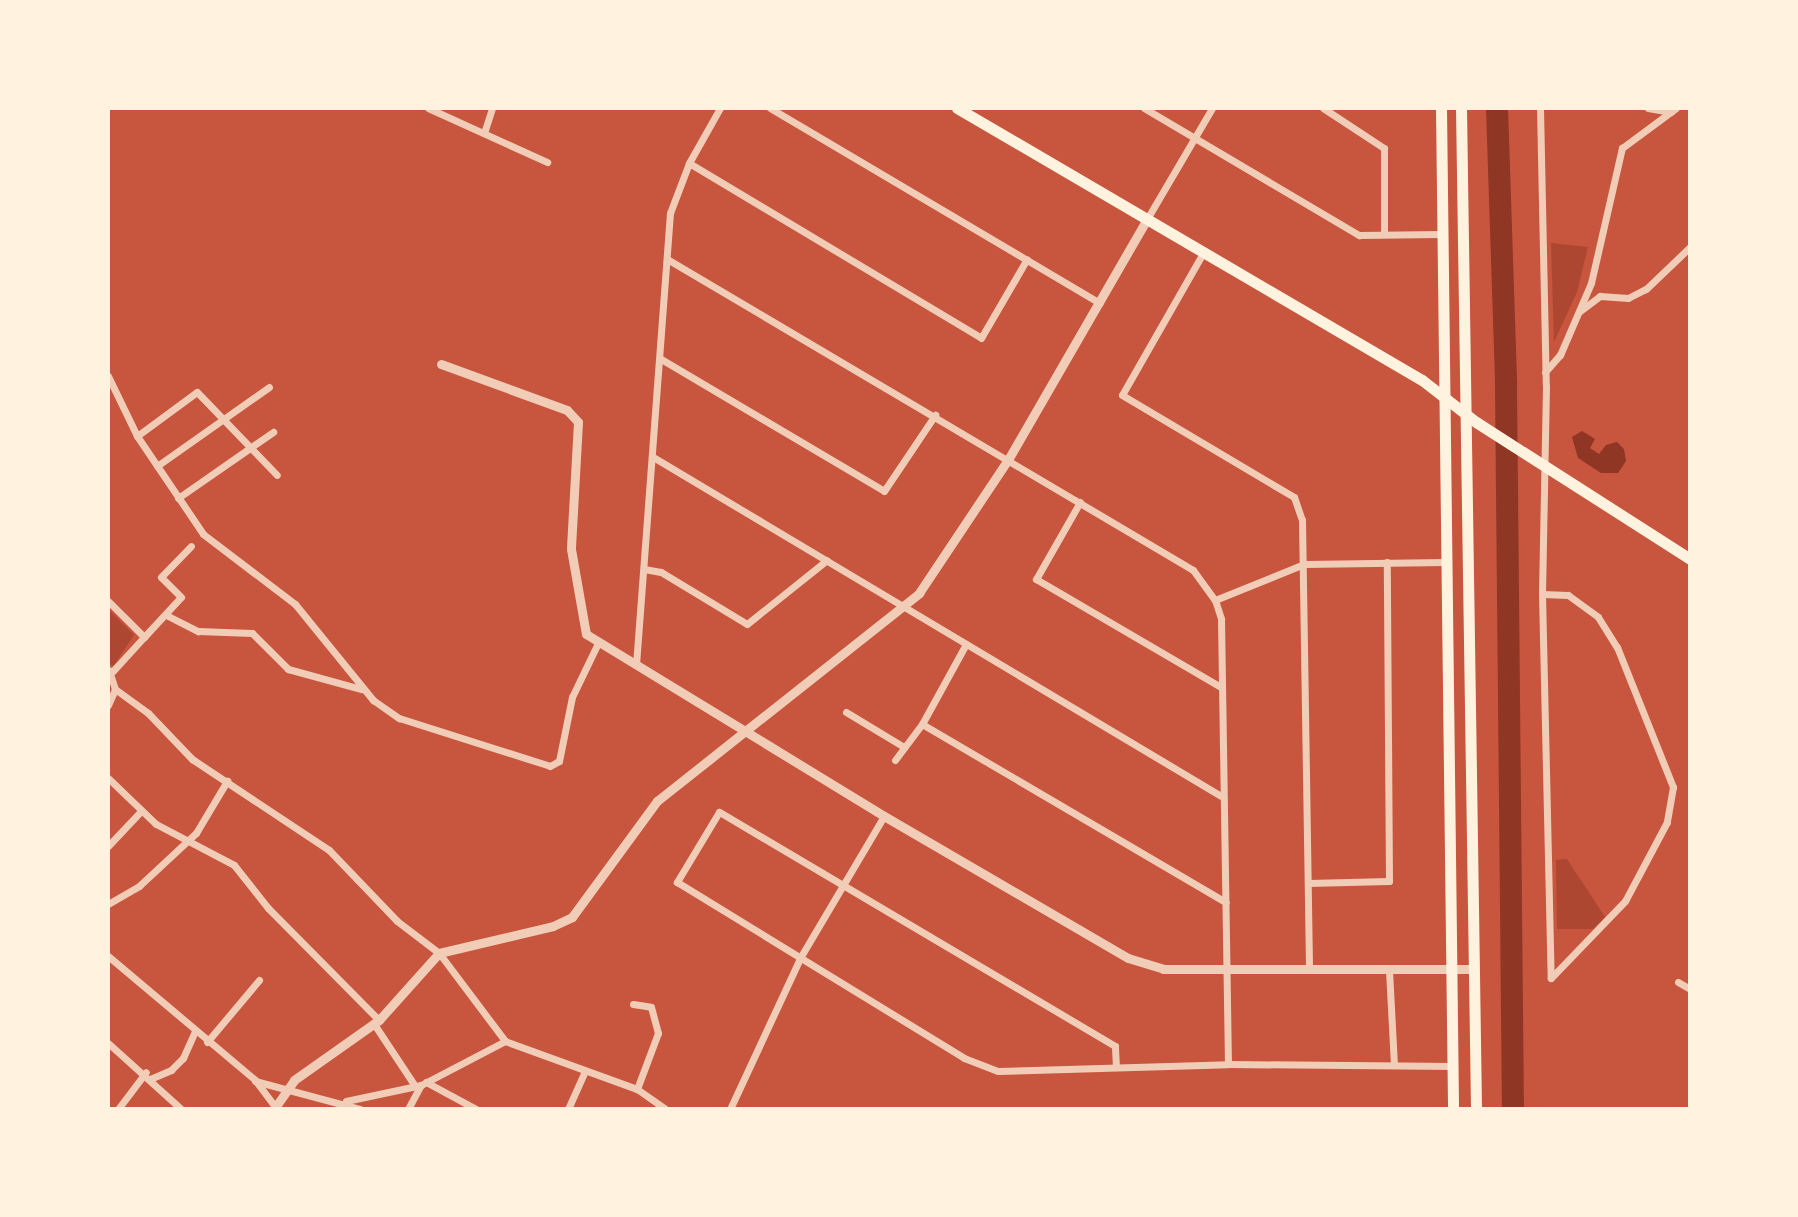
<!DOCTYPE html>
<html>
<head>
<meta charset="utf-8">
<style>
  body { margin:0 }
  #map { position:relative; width:1798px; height:1217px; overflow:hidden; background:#c8553d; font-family:"DejaVu Sans",sans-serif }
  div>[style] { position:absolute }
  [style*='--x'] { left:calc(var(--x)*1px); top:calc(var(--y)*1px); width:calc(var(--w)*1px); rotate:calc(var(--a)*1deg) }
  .green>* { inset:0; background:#ae4732 }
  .water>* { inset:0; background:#8f3625 }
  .river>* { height:22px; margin:-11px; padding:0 11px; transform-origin:11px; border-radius:11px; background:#8f3625 }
  .minor>* { height:7px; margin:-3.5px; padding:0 3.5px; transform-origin:3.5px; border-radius:3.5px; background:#f1ccb7 }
  .tertiary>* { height:9px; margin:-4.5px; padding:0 4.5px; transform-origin:4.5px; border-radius:4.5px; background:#f1ccb7 }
  .primary>* { height:11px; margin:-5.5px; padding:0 5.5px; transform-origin:5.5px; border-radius:5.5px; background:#fff3e0 }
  span { translate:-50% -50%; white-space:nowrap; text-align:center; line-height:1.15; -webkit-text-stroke:7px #fff3e0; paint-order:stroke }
  .frame { position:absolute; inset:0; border:110px solid #fff3e0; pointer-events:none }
</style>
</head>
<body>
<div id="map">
  <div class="green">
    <i style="clip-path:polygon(1551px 243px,1588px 247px,1577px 292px,1554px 342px)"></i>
    <i style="clip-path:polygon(108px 609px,134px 635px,114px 665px,108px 665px)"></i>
    <i style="clip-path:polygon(1567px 859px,1605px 917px,1593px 929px,1557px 929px,1556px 860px)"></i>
  </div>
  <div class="water">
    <i style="clip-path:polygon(1582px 431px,1595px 439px,1590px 448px,1599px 454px,1606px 445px,1617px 442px,1624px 449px,1626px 461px,1618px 473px,1601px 473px,1578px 458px,1572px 437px)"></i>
  </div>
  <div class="river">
    <i style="--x:1497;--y:108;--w:278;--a:88.1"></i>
    <i style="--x:1506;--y:386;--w:723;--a:89.45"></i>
  </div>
  <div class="minor">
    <i style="--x:428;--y:108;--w:131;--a:24.4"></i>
    <i style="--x:770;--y:108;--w:383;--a:30.6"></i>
    <i style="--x:1144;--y:108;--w:250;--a:30.6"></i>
    <i style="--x:1359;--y:235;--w:81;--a:-0.7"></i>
    <i style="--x:1323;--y:108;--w:73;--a:33.3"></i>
    <i style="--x:1384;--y:148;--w:86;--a:90"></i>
    <i style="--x:1540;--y:108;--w:278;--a:88.8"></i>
    <i style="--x:1546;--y:386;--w:208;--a:91.1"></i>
    <i style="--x:1542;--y:594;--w:384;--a:88.7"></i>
    <i style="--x:1648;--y:108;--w:23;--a:10"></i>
    <i style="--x:484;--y:133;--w:26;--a:-72"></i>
    <i style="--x:689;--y:163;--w:340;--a:30.9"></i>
    <i style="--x:981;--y:338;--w:91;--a:-59.8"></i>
    <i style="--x:1147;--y:219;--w:129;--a:-59.6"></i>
    <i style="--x:1203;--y:253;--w:163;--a:119.7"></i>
    <i style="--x:1122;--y:395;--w:200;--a:30.7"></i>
    <i style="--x:1294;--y:497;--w:24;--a:71"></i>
    <i style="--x:1302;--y:520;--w:447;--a:89.1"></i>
    <i style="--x:667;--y:259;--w:611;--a:30.59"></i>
    <i style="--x:1193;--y:570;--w:37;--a:54"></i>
    <i style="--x:1215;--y:600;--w:20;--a:72"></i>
    <i style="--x:1221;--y:619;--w:445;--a:89.1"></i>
    <i style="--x:1580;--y:311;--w:25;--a:-37"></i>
    <i style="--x:1600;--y:296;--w:28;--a:4"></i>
    <i style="--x:1628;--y:298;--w:20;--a:-27"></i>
    <i style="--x:1646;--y:289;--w:61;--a:-43.7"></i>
    <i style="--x:661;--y:359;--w:259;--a:30.6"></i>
    <i style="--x:884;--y:491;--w:92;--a:-56.1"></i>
    <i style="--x:1545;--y:372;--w:23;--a:-49"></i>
    <i style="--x:1560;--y:355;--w:78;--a:-66.7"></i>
    <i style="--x:1591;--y:283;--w:139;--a:-77.1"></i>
    <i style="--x:1622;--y:148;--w:67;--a:-36.5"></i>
    <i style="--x:108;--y:376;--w:67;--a:64.2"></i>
    <i style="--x:137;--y:436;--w:118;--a:56"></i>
    <i style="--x:203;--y:534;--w:116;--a:37.3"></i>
    <i style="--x:295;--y:604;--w:124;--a:50.9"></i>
    <i style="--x:373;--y:700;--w:32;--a:35"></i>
    <i style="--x:399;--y:718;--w:158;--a:17.6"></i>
    <i style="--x:550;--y:766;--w:10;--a:-29"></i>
    <i style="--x:559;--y:761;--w:65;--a:-78.5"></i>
    <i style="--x:572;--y:697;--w:58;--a:-64.3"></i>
    <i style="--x:137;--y:436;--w:74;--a:-36.3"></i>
    <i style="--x:197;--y:392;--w:115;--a:46.1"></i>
    <i style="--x:653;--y:457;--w:661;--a:30.83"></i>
    <i style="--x:157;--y:466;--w:137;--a:-35.2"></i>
    <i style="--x:178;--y:498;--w:116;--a:-34.8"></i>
    <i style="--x:1080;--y:502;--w:89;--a:119.7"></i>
    <i style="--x:1036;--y:579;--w:214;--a:30.3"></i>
    <i style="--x:644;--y:569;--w:17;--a:10"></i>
    <i style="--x:661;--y:572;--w:100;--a:31.2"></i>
    <i style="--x:747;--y:624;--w:102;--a:-38.7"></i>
    <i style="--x:1542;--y:594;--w:26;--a:2"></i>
    <i style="--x:1568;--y:595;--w:37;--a:36"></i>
    <i style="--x:1598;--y:617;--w:36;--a:58"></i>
    <i style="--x:1617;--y:647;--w:151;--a:68.2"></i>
    <i style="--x:1673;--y:787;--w:36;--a:100"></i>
    <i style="--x:1667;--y:822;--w:89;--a:118"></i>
    <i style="--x:1625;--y:901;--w:107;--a:133.9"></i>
    <i style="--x:1215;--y:600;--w:96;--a:-22"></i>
    <i style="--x:1304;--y:564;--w:141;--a:-0.8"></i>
    <i style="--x:108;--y:601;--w:51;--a:45"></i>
    <i style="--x:144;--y:637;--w:47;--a:132.4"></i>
    <i style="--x:168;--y:616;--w:34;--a:27"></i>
    <i style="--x:198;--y:631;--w:54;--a:2.1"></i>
    <i style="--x:252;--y:633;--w:51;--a:45"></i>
    <i style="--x:288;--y:669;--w:76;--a:15.3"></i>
    <i style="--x:144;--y:637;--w:54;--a:-47.2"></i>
    <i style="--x:181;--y:597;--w:28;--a:-135"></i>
    <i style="--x:161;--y:577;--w:43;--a:-45.9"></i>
    <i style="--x:966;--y:644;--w:91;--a:118.8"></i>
    <i style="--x:922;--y:724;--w:352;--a:30.4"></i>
    <i style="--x:636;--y:665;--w:453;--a:-85.7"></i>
    <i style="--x:670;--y:213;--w:53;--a:-69.2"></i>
    <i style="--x:689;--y:163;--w:63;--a:-60.6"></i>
    <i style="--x:115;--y:689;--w:41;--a:36"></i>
    <i style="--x:148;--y:713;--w:64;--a:46.3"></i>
    <i style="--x:192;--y:759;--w:164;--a:33.6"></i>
    <i style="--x:329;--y:850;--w:98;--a:46.2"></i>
    <i style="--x:397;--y:921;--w:53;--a:37.3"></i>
    <i style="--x:439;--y:953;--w:110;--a:53.1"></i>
    <i style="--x:505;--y:1041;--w:140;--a:20"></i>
    <i style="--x:637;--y:1089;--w:35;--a:35"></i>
    <i style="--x:108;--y:705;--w:17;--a:-66"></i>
    <i style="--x:115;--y:689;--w:20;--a:-108"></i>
    <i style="--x:846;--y:712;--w:68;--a:31.1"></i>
    <i style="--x:895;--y:760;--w:45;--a:-53.1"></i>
    <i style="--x:108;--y:778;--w:66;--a:43.8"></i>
    <i style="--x:156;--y:824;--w:88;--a:27.7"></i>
    <i style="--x:234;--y:865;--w:55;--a:51.7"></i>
    <i style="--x:268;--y:908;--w:158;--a:45.3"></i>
    <i style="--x:108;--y:846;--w:47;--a:-46.7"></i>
    <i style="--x:1308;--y:883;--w:81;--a:-1.4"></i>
    <i style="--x:1389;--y:881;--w:319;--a:-90.4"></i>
    <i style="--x:108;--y:904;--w:36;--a:-30"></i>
    <i style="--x:139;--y:886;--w:78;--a:-42.9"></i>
    <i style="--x:196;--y:833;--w:61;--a:-59.2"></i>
    <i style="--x:108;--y:956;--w:192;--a:40.1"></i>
    <i style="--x:255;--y:1080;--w:34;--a:53"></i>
    <i style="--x:1389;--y:970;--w:95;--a:87"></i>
    <i style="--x:1678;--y:982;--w:14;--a:30"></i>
    <i style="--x:633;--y:1004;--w:18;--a:9"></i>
    <i style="--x:651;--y:1007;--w:27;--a:75"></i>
    <i style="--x:658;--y:1033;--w:60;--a:110.6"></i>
    <i style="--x:374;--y:1024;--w:74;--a:56.5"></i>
    <i style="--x:207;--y:1042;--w:81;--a:-50"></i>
    <i style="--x:108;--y:1043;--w:98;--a:42.1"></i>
    <i style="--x:1116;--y:1067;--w:21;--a:-93"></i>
    <i style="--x:1115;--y:1046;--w:460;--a:-149.4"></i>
    <i style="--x:719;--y:812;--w:82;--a:121"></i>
    <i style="--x:677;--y:882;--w:337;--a:31.5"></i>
    <i style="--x:964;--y:1058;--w:36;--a:21"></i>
    <i style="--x:998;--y:1071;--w:230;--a:-1.7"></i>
    <i style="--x:1228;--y:1064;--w:225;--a:0.5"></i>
    <i style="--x:150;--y:1079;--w:23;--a:-23"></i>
    <i style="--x:171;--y:1070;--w:17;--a:-45"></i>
    <i style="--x:183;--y:1058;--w:30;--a:-66"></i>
    <i style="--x:255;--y:1081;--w:109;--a:14.9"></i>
    <i style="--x:426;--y:1082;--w:57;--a:28.4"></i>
    <i style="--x:346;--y:1101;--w:77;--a:-12"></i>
    <i style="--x:118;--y:1109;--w:46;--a:-52.9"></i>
    <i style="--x:408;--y:1109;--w:27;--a:-62"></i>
    <i style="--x:421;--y:1085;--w:95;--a:-27.6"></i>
    <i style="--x:568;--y:1109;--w:42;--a:-65.9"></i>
    <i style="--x:730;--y:1109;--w:166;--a:-65.1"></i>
    <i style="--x:800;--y:958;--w:165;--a:-59.4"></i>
  </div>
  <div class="tertiary">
    <i style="--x:441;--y:364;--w:134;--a:20.1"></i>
    <i style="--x:567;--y:410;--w:16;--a:47"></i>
    <i style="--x:578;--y:422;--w:127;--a:93.2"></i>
    <i style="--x:571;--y:549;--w:86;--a:80"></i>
    <i style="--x:586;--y:634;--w:349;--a:31.4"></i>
    <i style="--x:884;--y:816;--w:282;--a:30.2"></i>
    <i style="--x:1128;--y:958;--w:37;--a:17"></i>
    <i style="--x:1163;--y:969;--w:309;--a:0"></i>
    <i style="--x:274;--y:1109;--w:35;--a:-55"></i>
    <i style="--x:294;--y:1080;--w:104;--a:-35.2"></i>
    <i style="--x:379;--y:1020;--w:90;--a:-48.2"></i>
    <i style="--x:439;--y:953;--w:117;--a:-13.3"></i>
    <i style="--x:553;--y:926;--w:21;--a:-25"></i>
    <i style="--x:572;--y:917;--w:144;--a:-53.8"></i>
    <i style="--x:657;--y:801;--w:335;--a:-38.4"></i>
    <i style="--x:919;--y:593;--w:162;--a:-56.3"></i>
    <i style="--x:1009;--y:458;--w:276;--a:-60"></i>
  </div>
  <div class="primary">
    <i style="--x:957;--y:108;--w:539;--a:30.33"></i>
    <i style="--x:1422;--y:380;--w:68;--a:37.9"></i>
    <i style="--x:1476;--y:422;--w:254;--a:32.6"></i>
    <i style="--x:1441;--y:108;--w:1001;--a:89.31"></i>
    <i style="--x:1461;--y:108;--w:1001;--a:89.14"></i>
  </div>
  <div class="frame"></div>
</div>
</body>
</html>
